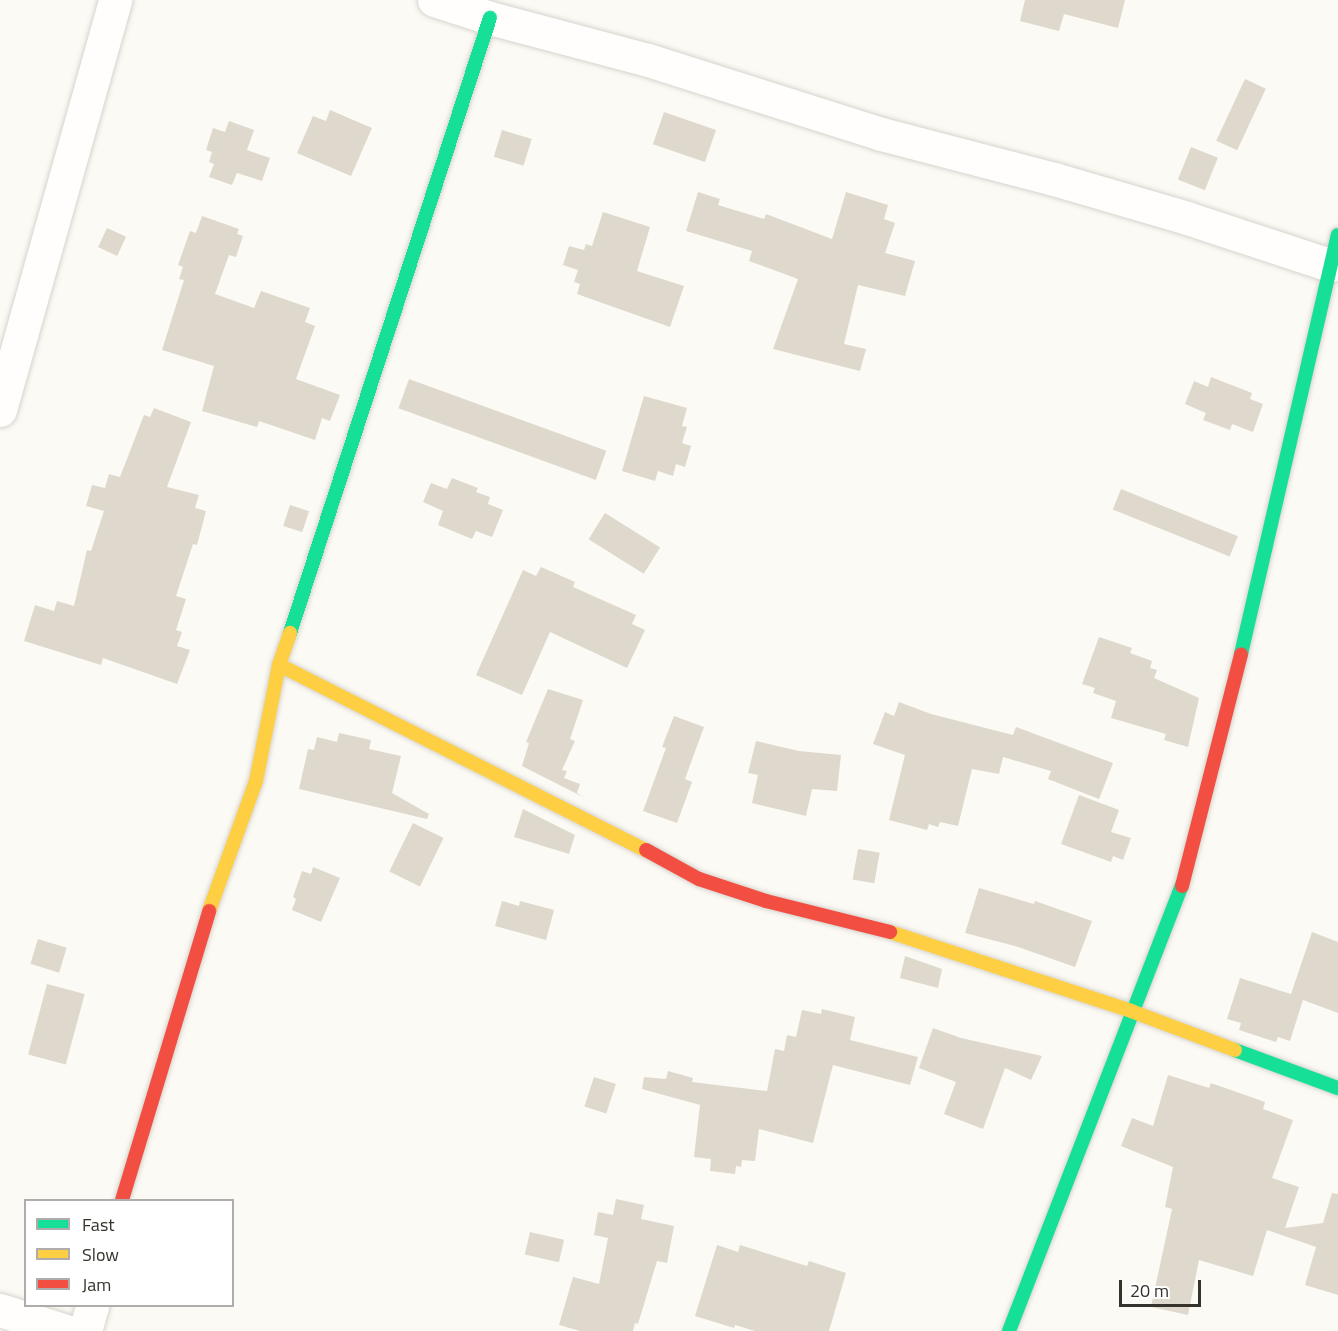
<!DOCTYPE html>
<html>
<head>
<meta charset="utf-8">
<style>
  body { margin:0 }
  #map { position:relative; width:1338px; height:1331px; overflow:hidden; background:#fcfaf4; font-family:"Titillium Web",sans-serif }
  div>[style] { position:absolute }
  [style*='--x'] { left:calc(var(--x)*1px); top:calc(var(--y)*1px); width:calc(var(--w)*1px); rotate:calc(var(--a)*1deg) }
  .building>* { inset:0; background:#ded9cc; transform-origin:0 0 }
  .roads { filter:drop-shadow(0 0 2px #d6d4ce) drop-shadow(0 0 2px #d6d4ce) }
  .street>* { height:33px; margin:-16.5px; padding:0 16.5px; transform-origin:16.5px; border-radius:16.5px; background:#fffefd }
  .fast>* { height:14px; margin:-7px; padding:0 7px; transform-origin:7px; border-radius:7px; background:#16e098 }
  .slow>* { height:14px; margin:-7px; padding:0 7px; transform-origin:7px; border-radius:7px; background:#ffcf43 }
  .jam>* { height:14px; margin:-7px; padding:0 7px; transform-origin:7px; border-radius:7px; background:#f24e42 }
  span { translate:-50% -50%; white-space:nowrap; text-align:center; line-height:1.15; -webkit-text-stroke:4.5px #fff; paint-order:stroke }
  .legend { position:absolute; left:24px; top:1199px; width:210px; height:108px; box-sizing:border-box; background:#fff; border:2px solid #aeadab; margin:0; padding:8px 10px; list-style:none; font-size:18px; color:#35332c }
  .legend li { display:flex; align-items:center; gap:12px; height:30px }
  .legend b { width:30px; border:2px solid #aeadab }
  .scale { position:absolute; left:1119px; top:1280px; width:82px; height:27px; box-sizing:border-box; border:3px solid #35332c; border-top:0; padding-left:8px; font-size:18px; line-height:21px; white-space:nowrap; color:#35332c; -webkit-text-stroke:4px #fff; paint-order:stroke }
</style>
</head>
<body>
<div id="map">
  <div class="building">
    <i style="clip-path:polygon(1025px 0,1125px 0,1118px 28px,1064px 14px,1059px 31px,1020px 21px)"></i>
    <i style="left:1245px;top:79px;width:23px;height:68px;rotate:25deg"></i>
    <i style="clip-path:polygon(330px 110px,372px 128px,351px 176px,297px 153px,313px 116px,326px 121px)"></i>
    <i style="left:664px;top:112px;width:55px;height:34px;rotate:19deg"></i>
    <i style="clip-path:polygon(229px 121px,254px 130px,247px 150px,270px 158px,262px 181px,237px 173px,232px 185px,209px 177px,214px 164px,209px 162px,212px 152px,206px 150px,213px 128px,225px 132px)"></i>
    <i style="left:502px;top:130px;width:31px;height:28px;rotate:17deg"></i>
    <i style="left:1191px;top:147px;width:29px;height:35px;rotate:22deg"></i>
    <i style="clip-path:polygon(698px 192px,720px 199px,718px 205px,764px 219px,766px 214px,832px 239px,846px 192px,888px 205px,884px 219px,895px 223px,885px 253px,915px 261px,905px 296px,858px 285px,844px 344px,866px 349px,860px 371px,773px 349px,798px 279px,749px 261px,752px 251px,686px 231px)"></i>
    <i style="clip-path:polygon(603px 212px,650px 227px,637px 271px,684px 286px,670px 327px,577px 294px,580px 284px,574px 282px,578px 270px,563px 265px,569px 246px,584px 250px,586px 244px,592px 246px)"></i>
    <i style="clip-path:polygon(202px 216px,239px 229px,237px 234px,243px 236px,236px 257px,229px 255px,215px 294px,254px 308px,261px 291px,310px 308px,305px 322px,315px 326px,296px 379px,340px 395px,330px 421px,322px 418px,315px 440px,259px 421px,257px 427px,202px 411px,214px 366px,162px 350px,184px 280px,179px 279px,183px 267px,178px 265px,190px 231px,196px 233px)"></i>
    <i style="left:107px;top:228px;width:21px;height:21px;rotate:25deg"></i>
    <i style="clip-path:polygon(1211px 377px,1252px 393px,1250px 399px,1263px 404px,1253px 432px,1232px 424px,1230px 430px,1203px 420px,1206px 413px,1185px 404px,1194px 381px,1208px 387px)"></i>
    <i style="left:409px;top:379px;width:210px;height:31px;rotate:20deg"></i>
    <i style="clip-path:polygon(644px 396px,687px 408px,682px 426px,687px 427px,682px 443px,691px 446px,685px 467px,676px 464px,673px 476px,658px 471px,655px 481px,622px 471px)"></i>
    <i style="clip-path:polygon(154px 408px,191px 422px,167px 487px,199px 495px,195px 508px,206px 511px,197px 545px,193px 544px,176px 596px,186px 599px,176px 630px,182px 632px,177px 646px,190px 650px,177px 684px,103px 658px,101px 665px,24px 641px,35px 605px,54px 611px,57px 601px,74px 606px,87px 550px,91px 551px,104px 511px,86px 506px,92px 485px,105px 488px,109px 474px,120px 477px,144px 415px,150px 417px)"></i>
    <i style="clip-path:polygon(452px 478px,478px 488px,476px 492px,490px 497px,488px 504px,503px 510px,492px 537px,476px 531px,472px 539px,438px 525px,443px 511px,423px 502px,431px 483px,447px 489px)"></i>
    <i style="left:1121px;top:489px;width:126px;height:22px;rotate:22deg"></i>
    <i style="left:290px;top:505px;width:20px;height:22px;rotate:18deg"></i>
    <i style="left:605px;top:513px;width:65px;height:31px;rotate:32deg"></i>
    <i style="clip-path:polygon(541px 567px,575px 582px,573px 587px,636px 615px,632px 624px,645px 630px,627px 668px,550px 632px,522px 695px,476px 675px,523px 570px,536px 576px)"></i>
    <i style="clip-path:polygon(1099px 637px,1132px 648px,1130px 653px,1152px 661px,1150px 668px,1157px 670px,1154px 678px,1199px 698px,1188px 747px,1164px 740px,1166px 734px,1111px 718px,1116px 701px,1093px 693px,1095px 688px,1082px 684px)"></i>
    <i style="clip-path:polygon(548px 689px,583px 700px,570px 739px,575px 741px,562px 770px,567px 771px,564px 778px,580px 784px,577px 793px,585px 798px,522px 766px,529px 743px,526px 742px)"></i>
    <i style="clip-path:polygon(899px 702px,931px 714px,1013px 735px,1016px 727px,1113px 763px,1099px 799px,1048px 779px,1051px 771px,1003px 757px,999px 774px,972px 769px,958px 826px,940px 822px,938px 827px,929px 824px,927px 830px,889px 820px,905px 755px,873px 744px,885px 712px,894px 716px)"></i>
    <i style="clip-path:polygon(674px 716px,704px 727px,685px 779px,692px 782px,677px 823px,643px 811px,666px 748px,662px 747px)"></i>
    <i style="clip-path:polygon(339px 733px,371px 740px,369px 749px,401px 756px,392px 793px,429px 814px,427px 819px,299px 789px,308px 749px,314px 750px,317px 737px,337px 742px)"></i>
    <i style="clip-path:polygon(756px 741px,799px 751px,841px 755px,837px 791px,812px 789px,806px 816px,752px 803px,758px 775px,748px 773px)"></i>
    <i style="clip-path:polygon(1079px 795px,1119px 810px,1111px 832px,1131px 838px,1123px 860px,1113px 856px,1111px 862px,1061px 844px)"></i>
    <i style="clip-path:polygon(523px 809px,575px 835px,569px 854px,514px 837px)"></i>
    <i style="left:413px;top:823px;width:34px;height:54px;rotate:26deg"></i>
    <i style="left:858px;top:849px;width:22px;height:31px;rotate:10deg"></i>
    <i style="clip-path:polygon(313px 867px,340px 878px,321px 922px,292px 910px,296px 899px,293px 897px,302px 871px,311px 874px)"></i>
    <i style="clip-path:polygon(979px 888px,1034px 904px,1035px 901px,1092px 921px,1075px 967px,1015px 946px,965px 933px)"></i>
    <i style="clip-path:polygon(502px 901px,519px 906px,520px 901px,554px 910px,546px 940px,495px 926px)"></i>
    <i style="clip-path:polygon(1312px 932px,1338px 942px,1338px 1013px,1303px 1000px,1290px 1041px,1278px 1037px,1276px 1042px,1239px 1030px,1241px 1023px,1227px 1019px,1240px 978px,1291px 994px)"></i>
    <i style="left:38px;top:939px;width:30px;height:26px;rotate:17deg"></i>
    <i style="clip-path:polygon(905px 956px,942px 969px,938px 988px,900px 978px)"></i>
    <i style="left:47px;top:984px;width:39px;height:73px;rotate:15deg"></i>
    <i style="clip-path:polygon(822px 1009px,855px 1017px,850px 1040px,918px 1057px,910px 1085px,833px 1065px,813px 1143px,759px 1129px,755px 1161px,742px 1160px,741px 1167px,736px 1166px,735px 1174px,710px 1171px,711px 1159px,694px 1157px,700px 1105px,642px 1089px,644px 1077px,666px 1079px,668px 1071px,693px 1078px,692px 1082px,767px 1091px,775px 1049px,784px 1051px,787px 1035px,796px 1037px,802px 1010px,821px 1014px)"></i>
    <i style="clip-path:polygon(933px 1028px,961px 1038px,1042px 1056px,1031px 1080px,1005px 1068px,983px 1129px,944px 1114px,956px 1082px,919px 1068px)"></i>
    <i style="clip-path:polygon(1168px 1075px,1209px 1088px,1211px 1083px,1265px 1102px,1263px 1109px,1293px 1120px,1272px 1178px,1299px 1187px,1285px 1228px,1323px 1223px,1332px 1193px,1338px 1194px,1338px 1295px,1305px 1285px,1316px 1247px,1267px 1230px,1253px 1276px,1199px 1260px,1188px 1315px,1151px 1307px,1172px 1209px,1165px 1207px,1173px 1167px,1121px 1146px,1132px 1118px,1153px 1126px)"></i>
    <i style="left:594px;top:1077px;width:23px;height:31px;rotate:18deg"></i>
    <i style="clip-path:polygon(616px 1199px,644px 1205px,641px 1219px,674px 1226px,667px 1263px,657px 1261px,638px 1324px,635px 1323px,633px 1331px,580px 1331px,559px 1325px,573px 1277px,599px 1284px,608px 1238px,594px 1235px,598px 1212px,613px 1215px)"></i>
    <i style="left:530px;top:1232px;width:35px;height:23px;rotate:13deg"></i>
    <i style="clip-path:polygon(717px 1245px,738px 1252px,740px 1245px,807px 1266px,809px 1261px,846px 1273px,829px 1331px,755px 1331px,735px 1325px,734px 1328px,695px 1316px)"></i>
  </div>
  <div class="roads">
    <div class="street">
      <i style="--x:434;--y:0;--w:59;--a:17.8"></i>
      <i style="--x:490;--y:18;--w:163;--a:14.9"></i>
      <i style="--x:648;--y:60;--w:244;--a:17.6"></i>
      <i style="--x:881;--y:134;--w:179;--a:14.6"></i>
      <i style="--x:1054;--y:179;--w:139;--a:16.3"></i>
      <i style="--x:1187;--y:218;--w:151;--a:18.2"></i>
      <i style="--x:0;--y:410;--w:426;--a:-74.3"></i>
      <i style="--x:0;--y:1310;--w:69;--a:17.7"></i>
      <i style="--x:85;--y:1331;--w:26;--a:-74"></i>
    </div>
    <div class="fast">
      <i style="--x:290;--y:633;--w:647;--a:-71.99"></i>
      <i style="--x:1241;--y:654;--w:430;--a:-77"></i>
      <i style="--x:1235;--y:1050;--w:110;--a:20.3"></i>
      <i style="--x:1009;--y:1331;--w:477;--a:-68.8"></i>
    </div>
    <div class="slow">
      <i style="--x:279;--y:665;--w:411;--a:26.8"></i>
      <i style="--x:209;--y:911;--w:138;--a:-70.1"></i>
      <i style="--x:256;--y:781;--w:118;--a:-78.8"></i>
      <i style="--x:279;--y:665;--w:34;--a:-71"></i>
      <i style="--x:890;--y:932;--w:254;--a:18.1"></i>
      <i style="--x:1131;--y:1011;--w:111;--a:20.6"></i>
    </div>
    <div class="jam">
      <i style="--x:646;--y:850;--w:60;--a:28.7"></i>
      <i style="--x:699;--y:879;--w:71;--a:18.2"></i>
      <i style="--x:766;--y:901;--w:128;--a:14"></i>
      <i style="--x:1182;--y:886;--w:239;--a:-75.7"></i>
      <i style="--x:122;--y:1200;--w:302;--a:-73.2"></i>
    </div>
  </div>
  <ul class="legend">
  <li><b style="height:8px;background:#16e098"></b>Fast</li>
  <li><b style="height:8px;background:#ffcf43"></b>Slow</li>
  <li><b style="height:8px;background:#f24e42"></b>Jam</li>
  </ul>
  <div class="scale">20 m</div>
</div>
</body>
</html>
